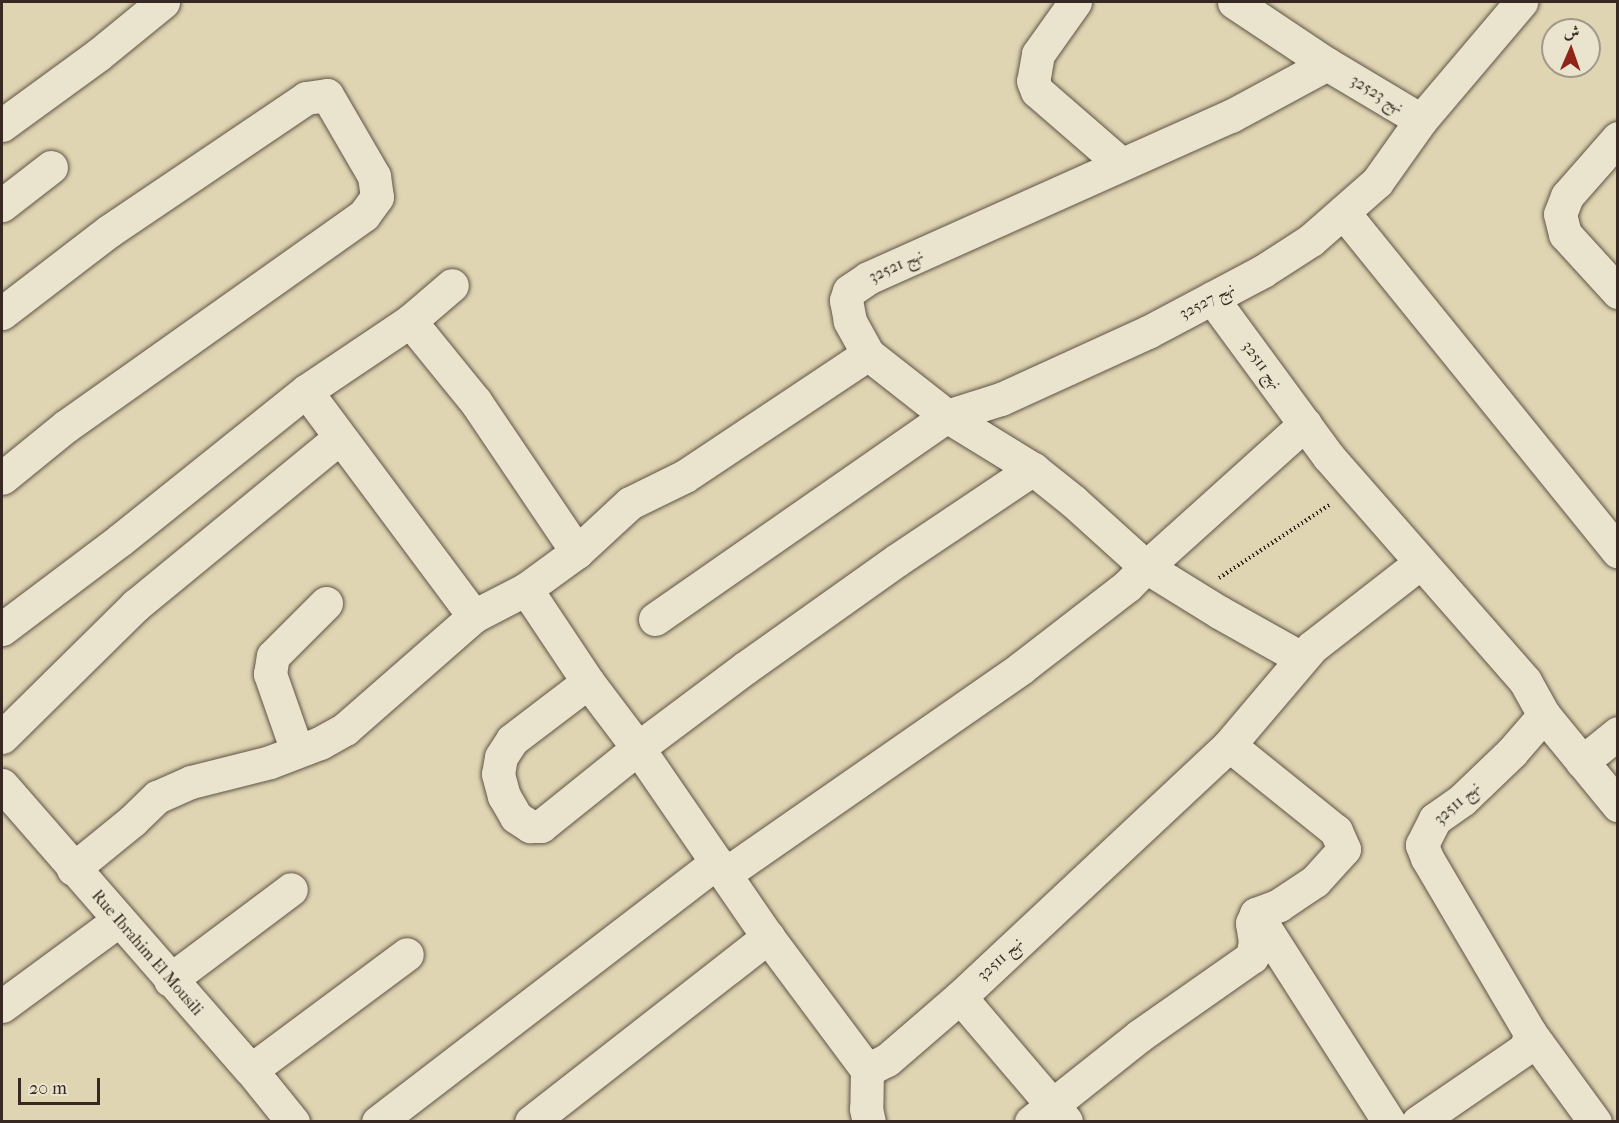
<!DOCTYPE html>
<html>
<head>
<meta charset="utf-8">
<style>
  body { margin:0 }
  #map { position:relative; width:1619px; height:1123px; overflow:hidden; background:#dfd5b3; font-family:"IM FELL French Canon",Amiri,serif }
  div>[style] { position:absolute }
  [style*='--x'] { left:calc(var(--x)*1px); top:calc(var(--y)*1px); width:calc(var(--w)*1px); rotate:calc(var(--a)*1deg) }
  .path>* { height:4px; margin-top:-2px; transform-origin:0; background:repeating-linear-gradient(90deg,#372922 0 1.5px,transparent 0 4.5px) }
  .roads { filter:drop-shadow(0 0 2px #615446) drop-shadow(0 0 2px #615446) }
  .minor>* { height:33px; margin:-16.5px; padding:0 16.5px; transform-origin:16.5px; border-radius:16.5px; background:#eae4ce }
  span { translate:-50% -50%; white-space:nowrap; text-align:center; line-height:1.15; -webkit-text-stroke:6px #eae4ce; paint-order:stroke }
  .street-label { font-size:16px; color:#372922 }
  .frame { position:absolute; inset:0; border:3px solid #372922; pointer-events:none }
  .north { position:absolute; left:1541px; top:18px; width:60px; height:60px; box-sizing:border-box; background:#eae4ce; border:2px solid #a29989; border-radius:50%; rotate:2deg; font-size:16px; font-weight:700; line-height:24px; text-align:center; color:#372922 }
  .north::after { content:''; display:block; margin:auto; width:21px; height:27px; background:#8f2418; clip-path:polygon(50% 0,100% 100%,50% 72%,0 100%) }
  .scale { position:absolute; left:18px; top:1078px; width:82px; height:27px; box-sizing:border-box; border:3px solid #372922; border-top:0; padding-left:8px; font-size:18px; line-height:21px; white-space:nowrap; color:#372922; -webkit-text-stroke:4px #eae4ce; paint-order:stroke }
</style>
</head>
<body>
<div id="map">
  <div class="path">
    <i style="--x:1219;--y:578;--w:134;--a:-33.5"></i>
  </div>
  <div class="roads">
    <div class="minor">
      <i style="--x:1075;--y:2;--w:64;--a:125.4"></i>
      <i style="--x:1038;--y:54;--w:27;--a:100"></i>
      <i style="--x:1033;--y:81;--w:11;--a:68"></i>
      <i style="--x:1037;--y:91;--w:111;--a:41"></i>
      <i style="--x:1234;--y:2;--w:112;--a:33.7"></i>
      <i style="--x:1327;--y:64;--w:109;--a:30.8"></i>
      <i style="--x:2;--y:125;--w:119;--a:-36.1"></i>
      <i style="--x:98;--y:55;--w:84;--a:-39.2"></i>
      <i style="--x:1618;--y:138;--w:77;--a:131.3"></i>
      <i style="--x:1567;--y:196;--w:19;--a:111"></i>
      <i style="--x:1560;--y:214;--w:21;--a:76"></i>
      <i style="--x:1565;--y:234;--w:79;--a:47.6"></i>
      <i style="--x:2;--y:205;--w:62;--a:-37.8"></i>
      <i style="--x:1343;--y:212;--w:437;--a:51"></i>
      <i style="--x:1212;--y:298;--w:196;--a:53.7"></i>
      <i style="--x:1328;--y:456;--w:299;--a:48.8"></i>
      <i style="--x:1525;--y:681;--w:39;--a:61"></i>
      <i style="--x:1544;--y:715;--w:49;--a:130.9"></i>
      <i style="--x:1512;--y:752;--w:69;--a:136.2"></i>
      <i style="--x:1462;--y:800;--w:33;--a:145"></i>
      <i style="--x:1435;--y:819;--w:29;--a:117"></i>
      <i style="--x:1422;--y:845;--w:14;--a:69"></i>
      <i style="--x:1427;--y:858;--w:203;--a:59.5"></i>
      <i style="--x:1530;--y:1033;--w:16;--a:105"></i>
      <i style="--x:1526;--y:1048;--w:131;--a:145.6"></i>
      <i style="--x:2;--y:313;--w:135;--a:-37.5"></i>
      <i style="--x:109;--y:231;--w:238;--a:-34"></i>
      <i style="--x:306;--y:98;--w:21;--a:-8"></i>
      <i style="--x:327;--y:95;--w:94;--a:59.9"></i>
      <i style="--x:374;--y:176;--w:21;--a:82"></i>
      <i style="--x:377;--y:197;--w:22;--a:126"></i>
      <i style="--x:364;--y:215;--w:365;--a:144.7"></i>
      <i style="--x:66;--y:426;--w:82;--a:140.9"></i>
      <i style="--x:306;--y:391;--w:281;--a:53.3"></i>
      <i style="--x:577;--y:552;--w:72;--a:-42.8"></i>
      <i style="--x:630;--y:503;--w:61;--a:-26.1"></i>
      <i style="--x:685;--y:476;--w:220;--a:-33.7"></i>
      <i style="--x:868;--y:354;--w:38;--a:-119"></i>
      <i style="--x:850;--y:321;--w:21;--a:-101"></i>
      <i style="--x:846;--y:300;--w:9;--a:-72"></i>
      <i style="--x:849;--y:291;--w:23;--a:-34"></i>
      <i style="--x:868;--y:278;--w:398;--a:-24.1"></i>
      <i style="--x:1231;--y:116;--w:109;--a:-28.4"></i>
      <i style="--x:526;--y:589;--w:112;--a:56.3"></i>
      <i style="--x:588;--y:682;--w:83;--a:52.9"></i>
      <i style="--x:638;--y:748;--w:229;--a:55.5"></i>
      <i style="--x:768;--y:937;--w:166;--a:53.3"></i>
      <i style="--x:867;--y:1070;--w:39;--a:91"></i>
      <i style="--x:866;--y:1109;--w:13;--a:77"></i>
      <i style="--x:655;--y:619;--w:356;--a:-34.8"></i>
      <i style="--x:947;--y:416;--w:57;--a:-17.5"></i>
      <i style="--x:1001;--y:399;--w:162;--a:-24.5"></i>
      <i style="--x:1148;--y:332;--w:130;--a:-27.9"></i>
      <i style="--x:1263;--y:271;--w:57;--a:-32.9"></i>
      <i style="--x:1311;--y:240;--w:88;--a:-41.3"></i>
      <i style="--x:1377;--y:182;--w:76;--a:-54.6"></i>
      <i style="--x:1421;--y:120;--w:155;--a:-49.7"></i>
      <i style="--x:2;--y:629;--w:148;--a:-37"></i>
      <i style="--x:120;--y:540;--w:238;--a:-38.7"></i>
      <i style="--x:306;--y:391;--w:125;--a:-33.9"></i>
      <i style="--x:410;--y:321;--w:55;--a:-40.6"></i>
      <i style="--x:1301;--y:658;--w:94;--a:-150.7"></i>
      <i style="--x:1219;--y:612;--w:86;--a:-148.3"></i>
      <i style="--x:1146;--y:567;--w:214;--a:-42"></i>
      <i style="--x:588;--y:682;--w:96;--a:142.7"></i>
      <i style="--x:512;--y:740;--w:20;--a:123"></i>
      <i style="--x:501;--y:757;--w:17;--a:100"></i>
      <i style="--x:498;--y:774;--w:23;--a:75"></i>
      <i style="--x:504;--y:796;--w:24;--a:60"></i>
      <i style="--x:516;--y:817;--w:17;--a:33"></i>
      <i style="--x:530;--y:826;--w:11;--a:0"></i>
      <i style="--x:541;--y:826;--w:124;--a:-38.8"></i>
      <i style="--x:638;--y:748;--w:134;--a:-36.8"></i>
      <i style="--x:745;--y:668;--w:186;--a:-35.4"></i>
      <i style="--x:897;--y:560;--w:164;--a:-33.8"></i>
      <i style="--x:1544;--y:715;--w:117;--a:50.6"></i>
      <i style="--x:2;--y:737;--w:188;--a:-44.6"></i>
      <i style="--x:136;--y:605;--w:263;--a:-39.4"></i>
      <i style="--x:297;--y:751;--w:82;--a:-109.3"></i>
      <i style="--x:270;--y:674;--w:18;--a:-81"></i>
      <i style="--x:273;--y:656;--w:75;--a:-45"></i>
      <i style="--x:1582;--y:762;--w:46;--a:-38.9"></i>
      <i style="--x:2;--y:785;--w:378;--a:48.9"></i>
      <i style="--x:251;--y:1070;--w:67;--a:51.1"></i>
      <i style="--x:73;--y:869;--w:76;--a:-39.1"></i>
      <i style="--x:132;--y:821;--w:35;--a:-44"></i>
      <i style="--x:157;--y:797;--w:37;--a:-24"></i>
      <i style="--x:191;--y:782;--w:81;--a:-14.2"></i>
      <i style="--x:270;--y:762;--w:53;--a:-20.8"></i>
      <i style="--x:320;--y:743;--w:29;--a:-29"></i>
      <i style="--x:345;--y:729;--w:171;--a:-41.2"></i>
      <i style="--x:474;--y:616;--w:59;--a:-27.4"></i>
      <i style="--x:526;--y:589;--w:63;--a:-36"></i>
      <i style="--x:577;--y:552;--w:182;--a:-124"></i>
      <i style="--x:475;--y:401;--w:103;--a:-129.1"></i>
      <i style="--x:725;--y:874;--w:361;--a:-34.8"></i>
      <i style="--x:1021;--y:668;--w:134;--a:-37.7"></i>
      <i style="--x:1127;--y:586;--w:27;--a:-45"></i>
      <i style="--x:1146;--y:567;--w:98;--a:-137.9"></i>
      <i style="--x:1073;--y:501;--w:51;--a:-141.3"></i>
      <i style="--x:1033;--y:469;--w:101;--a:-148.4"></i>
      <i style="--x:947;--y:416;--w:100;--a:-141.9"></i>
      <i style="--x:1256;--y:914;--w:247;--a:57.4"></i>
      <i style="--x:170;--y:980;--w:151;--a:-36.9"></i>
      <i style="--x:960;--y:997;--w:163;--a:49.5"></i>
      <i style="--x:2;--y:1006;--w:145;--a:-36.3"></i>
      <i style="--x:1530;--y:1033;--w:110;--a:53.9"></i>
      <i style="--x:251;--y:1070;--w:194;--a:-36.6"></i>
      <i style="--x:867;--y:1070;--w:22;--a:-27"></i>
      <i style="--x:887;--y:1060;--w:96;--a:-40.8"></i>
      <i style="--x:960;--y:997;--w:369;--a:-43.1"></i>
      <i style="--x:1229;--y:745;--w:128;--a:-49.7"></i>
      <i style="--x:1312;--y:647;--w:137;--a:-37.9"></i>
      <i style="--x:378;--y:1122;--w:427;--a:-37.5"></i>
      <i style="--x:531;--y:1122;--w:301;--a:-38"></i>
      <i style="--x:1031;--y:1122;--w:138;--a:-38.5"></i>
      <i style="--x:1139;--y:1036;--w:138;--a:-35"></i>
      <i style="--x:1252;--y:957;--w:15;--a:-79"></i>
      <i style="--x:1255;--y:942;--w:19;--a:-99"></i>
      <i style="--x:1252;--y:923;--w:10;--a:-66"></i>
      <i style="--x:1256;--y:914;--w:25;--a:-21"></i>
      <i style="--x:1279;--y:905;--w:43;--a:-33.7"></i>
      <i style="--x:1315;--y:881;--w:43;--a:-47.8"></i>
      <i style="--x:1344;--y:849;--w:20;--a:-114"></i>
      <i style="--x:1336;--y:831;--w:137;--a:-141.2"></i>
    </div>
  </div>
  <div class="street-label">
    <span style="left:1377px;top:94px;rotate:31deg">نهج 32523</span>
    <span style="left:896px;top:266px;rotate:-25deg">نهج 32521</span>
    <span style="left:1207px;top:301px;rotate:-28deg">نهج 32527</span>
    <span style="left:1262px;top:365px;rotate:54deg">نهج 32511</span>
    <span style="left:1457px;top:803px;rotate:-42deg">نهج 32511</span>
    <span style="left:147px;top:953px;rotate:49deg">Rue Ibrahim El Mousili</span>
    <span style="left:1000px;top:959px;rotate:-43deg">نهج 32511</span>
  </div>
  <div class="frame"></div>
  <div class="north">ش</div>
  <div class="scale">20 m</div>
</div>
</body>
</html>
